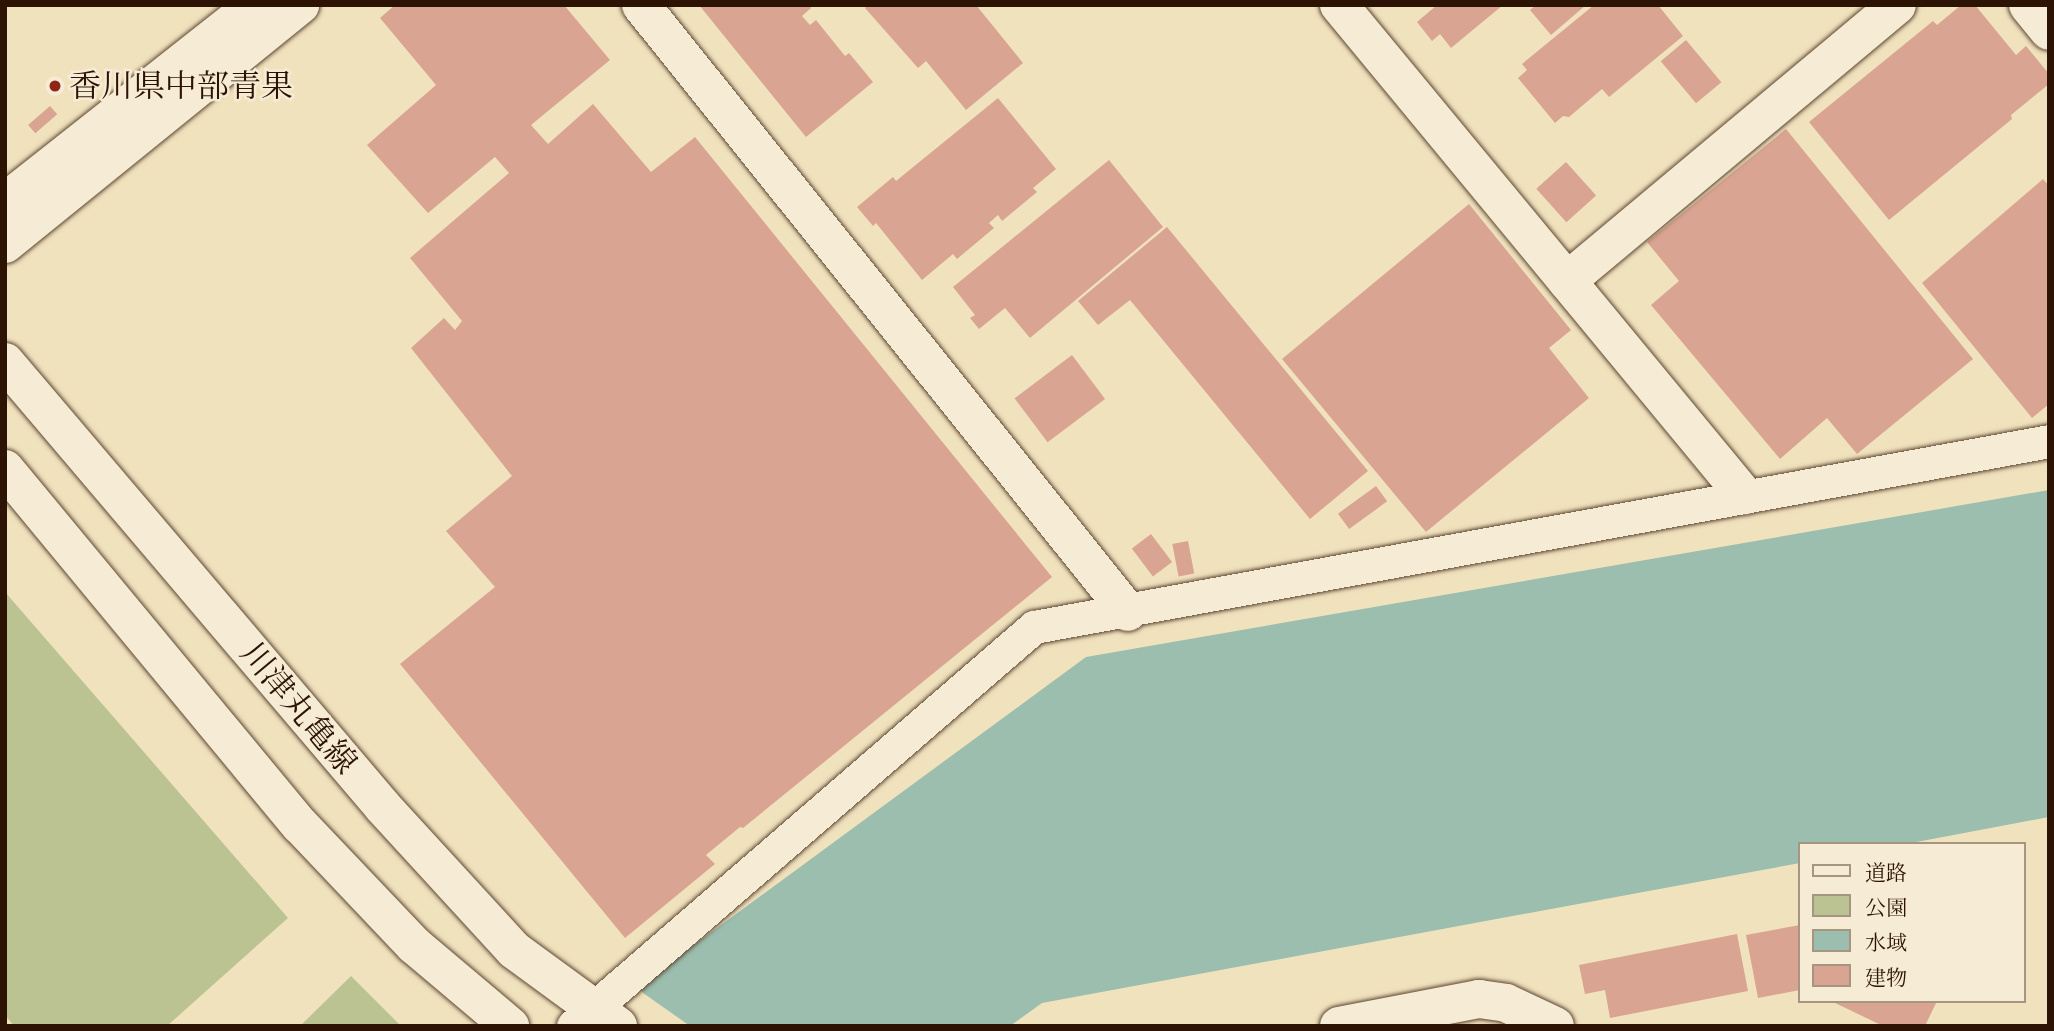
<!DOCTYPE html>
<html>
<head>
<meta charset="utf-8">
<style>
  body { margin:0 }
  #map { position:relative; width:2054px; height:1031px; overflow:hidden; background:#f1e2be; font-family:"EB Garamond","Noto Serif JP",serif }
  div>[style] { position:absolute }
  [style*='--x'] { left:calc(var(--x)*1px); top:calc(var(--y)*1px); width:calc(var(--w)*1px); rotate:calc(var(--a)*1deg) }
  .green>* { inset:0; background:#bac391 }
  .water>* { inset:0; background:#9bbeae }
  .pier>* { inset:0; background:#f1e2be }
  .building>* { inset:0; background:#d9a491; transform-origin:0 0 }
  .roads { filter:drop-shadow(0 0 2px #5d4732) drop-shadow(0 0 2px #5d4732) }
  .minor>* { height:33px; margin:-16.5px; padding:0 16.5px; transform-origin:16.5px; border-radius:16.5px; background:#f6ecd5 }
  .tertiary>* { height:38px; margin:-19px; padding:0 19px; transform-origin:19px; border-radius:19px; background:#f6ecd5 }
  .secondary>* { height:38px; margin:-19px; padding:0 19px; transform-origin:19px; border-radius:19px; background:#f6ecd5 }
  .dots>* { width:19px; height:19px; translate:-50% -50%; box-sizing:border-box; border:4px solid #f6ecd5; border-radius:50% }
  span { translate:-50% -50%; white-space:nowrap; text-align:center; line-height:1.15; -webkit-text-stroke:5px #f6ecd5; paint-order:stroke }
  .poi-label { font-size:32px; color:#2c1304 }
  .left { translate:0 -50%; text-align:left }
  .street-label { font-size:32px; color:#2c1304 }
  .frame { position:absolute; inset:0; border:7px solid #2c1304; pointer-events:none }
  .legend { position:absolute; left:1798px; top:842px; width:228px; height:161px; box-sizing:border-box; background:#f6ecd5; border:2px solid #a59581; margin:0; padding:9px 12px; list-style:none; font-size:21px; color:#2c1304 }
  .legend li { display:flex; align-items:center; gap:14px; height:35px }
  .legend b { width:35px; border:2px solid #a59581 }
</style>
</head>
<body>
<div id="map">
  <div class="green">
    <i style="clip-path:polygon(5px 592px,288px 918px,167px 1026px,14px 1026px,5px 1015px)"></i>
    <i style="clip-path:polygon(351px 976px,401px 1026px,300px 1026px)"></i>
  </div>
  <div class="water">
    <i style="clip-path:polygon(2049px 490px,2049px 817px,1906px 844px,1800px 844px,1800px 863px,1042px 1003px,1010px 1026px,609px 1026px,643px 993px,638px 986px,1086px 657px)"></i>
  </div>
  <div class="pier">
    <i style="clip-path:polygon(636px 988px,690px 1026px,605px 1026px,639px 993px)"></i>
  </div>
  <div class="building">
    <i style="clip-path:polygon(395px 5px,564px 5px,610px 60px,531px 125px,548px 144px,593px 104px,651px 172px,695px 137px,1052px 577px,743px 828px,740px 827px,706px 855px,715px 864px,625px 938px,400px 664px,495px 587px,446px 531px,512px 476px,411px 348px,444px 318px,455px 330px,462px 321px,410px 258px,509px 173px,495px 157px,428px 213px,367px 145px,436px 85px,380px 18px)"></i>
    <i style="clip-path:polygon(699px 5px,809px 5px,811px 8px,802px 16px,810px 25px,816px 20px,845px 56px,849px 53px,873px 82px,806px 137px)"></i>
    <i style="clip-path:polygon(868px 5px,976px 5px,1023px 63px,966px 110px,926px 61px,918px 68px,865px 8px)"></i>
    <i style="clip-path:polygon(1437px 5px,1503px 5px,1451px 48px,1440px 34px,1432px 41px,1417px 22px)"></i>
    <i style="clip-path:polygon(1536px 5px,1586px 5px,1551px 35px,1530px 10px)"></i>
    <i style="clip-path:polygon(1594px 5px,1658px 5px,1683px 36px,1609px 97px,1602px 89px,1569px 117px,1563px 116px,1555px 123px,1518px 78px,1527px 70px,1522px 64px)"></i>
    <i style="clip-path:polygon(1961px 5px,1975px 5px,2016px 55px,2026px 46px,2049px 74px,2049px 84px,2011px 115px,2012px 119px,1889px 220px,1809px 122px,1933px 21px,1937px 25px)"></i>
    <i style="left:1686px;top:40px;width:55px;height:33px;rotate:50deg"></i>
    <i style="clip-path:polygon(998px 98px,1056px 169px,1033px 188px,1037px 192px,1002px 221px,998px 215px,989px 223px,994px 228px,957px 259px,953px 254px,922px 280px,876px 223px,873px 226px,857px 207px,893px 177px,896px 181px)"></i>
    <i style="left:50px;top:106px;width:11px;height:29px;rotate:49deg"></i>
    <i style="clip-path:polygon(1786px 129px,1973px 359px,1857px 454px,1827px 418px,1780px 459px,1651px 305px,1679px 281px,1647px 242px)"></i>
    <i style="clip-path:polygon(1109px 160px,1163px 227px,1030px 338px,1005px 308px,979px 329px,970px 318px,975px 315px,953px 287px)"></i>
    <i style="left:1566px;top:162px;width:45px;height:40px;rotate:48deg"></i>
    <i style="clip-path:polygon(2043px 179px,2049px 186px,2049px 404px,2032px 418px,1922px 283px)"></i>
    <i style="clip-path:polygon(1469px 204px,1571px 330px,1549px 348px,1589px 398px,1426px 532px,1282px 359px)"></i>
    <i style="clip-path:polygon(1167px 227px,1368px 471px,1310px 519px,1130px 300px,1098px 325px,1078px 301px)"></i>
    <i style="left:1072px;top:355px;width:55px;height:72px;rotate:53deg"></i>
    <i style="left:1376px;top:486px;width:19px;height:47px;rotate:54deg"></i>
    <i style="left:1151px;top:534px;width:35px;height:24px;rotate:53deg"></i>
    <i style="left:1188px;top:541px;width:33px;height:16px;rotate:79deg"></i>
    <i style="clip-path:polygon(1800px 925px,1800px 990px,1758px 998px,1746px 935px)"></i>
    <i style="clip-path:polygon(1737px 934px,1748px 991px,1610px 1018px,1605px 990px,1585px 994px,1579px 965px)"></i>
    <i style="clip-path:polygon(1831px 1001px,1937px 1001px,1925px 1026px,1883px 1026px)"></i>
  </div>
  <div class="roads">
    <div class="minor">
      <i style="--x:573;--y:1026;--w:610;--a:-40.88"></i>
      <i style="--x:1034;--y:627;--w:1032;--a:-10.38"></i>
    </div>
    <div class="tertiary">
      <i style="--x:641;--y:5;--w:778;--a:51.26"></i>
      <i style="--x:1339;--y:5;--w:636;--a:50.43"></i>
      <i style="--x:2028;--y:5;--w:33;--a:51"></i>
      <i style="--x:5;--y:202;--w:318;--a:-38.3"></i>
      <i style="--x:5;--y:244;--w:380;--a:-39"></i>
      <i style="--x:1567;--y:281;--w:430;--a:-39.9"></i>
      <i style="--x:1339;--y:1026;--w:143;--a:-10.9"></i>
      <i style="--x:1479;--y:999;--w:27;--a:8"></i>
      <i style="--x:1506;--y:1003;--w:54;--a:25.1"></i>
    </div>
    <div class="secondary">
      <i style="--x:5;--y:362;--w:584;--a:49.65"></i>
      <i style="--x:383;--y:807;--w:194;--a:47.5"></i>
      <i style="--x:514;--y:950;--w:129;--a:36.2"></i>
      <i style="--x:5;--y:469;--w:462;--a:50.4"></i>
      <i style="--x:300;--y:825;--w:166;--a:46.5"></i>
      <i style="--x:414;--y:945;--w:126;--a:40.2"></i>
    </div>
  </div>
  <div class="dots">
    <i style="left:55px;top:86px;background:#8f2418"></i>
  </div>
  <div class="poi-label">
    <span class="left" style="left:69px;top:86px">香川県中部青果</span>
  </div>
  <div class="street-label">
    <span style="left:299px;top:708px;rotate:50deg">川津丸亀線</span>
  </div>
  <div class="frame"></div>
  <ul class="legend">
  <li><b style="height:9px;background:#f6ecd5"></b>道路</li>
  <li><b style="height:19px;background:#bac391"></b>公園</li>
  <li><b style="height:19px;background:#9bbeae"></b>水域</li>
  <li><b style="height:19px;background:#d9a491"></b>建物</li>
  </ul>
</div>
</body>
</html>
